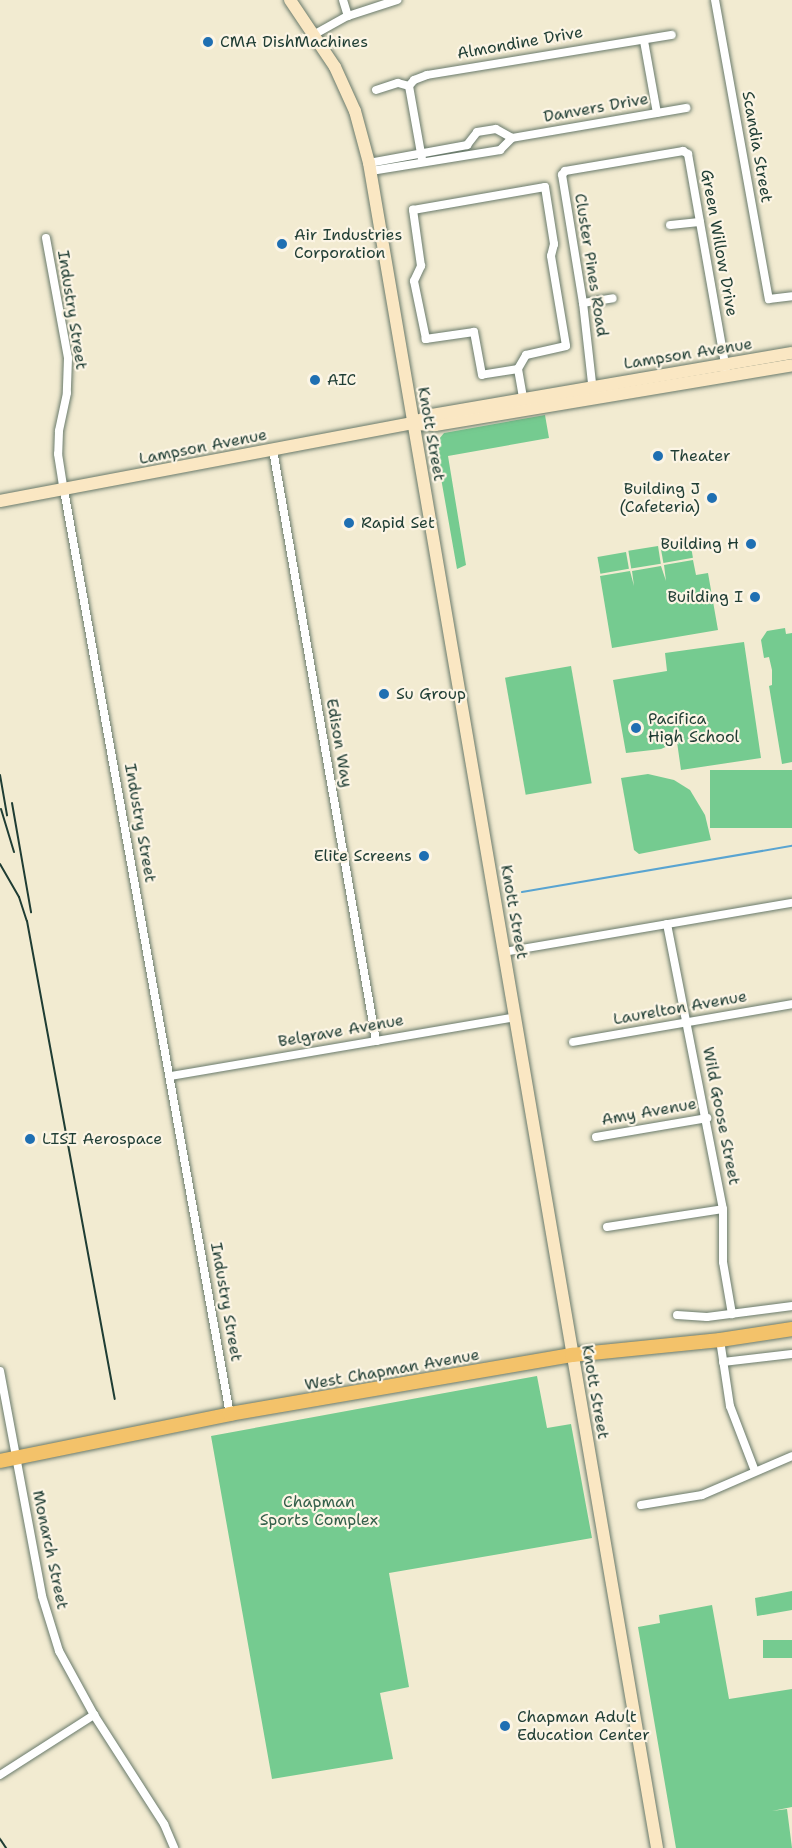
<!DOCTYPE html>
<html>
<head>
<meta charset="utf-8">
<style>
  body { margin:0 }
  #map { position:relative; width:792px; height:1848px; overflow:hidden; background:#f2ebd1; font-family:"Shantell Sans",sans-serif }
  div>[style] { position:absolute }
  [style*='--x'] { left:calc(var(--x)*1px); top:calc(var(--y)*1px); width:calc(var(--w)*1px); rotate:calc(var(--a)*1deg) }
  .green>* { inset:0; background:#75cb90; transform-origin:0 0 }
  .stream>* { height:2px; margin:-1px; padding:0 1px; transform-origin:1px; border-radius:1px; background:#59a4d1 }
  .roads { filter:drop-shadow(0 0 2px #697a6b) drop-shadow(0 0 2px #697a6b) }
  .street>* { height:8px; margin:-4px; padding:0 4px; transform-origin:4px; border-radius:4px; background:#fff }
  .secondary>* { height:12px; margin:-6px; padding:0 6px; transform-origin:6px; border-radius:6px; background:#fae7c3 }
  .primary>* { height:14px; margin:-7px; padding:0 7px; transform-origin:7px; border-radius:7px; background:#f3c26a }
  .rail>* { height:2px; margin:-1px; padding:0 1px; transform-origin:1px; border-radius:1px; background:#1f3d34 }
  .dots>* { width:16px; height:16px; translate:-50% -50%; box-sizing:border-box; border:3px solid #fcf5e5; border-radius:50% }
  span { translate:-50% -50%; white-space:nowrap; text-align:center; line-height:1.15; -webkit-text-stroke:4.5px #fcf5e5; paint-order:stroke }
  .poi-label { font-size:16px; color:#1f3d34 }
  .left { translate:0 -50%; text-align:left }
  .right { translate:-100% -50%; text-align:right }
  .street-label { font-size:16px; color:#1f3d34 }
  .park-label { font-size:16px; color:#34604b }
</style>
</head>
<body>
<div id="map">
  <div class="green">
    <i style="clip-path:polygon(545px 415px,549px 438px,448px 456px,466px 565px,457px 569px,435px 444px,444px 433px)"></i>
    <i style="left:690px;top:541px;width:17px;height:30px;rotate:80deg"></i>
    <i style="left:658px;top:546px;width:18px;height:30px;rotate:81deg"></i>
    <i style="left:626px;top:552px;width:17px;height:29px;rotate:80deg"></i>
    <i style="clip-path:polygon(693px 560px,696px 575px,708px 573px,718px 630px,612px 648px,600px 576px,630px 571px,634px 586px,632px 571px,661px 566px,666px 581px,664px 565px)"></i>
    <i style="clip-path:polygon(785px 628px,786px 634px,792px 633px,792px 762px,782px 764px,769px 686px,772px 685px,772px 670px,769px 657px,764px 658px,761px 640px,767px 631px)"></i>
    <i style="clip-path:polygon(744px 642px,761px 758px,681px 770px,677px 742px,661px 749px,626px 753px,613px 680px,667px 671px,665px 653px)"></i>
    <i style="left:571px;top:666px;width:119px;height:67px;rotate:80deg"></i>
    <i style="left:792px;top:770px;width:58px;height:82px;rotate:90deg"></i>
    <i style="clip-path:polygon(648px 774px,674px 780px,690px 790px,705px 815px,711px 840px,639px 854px,634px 850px,621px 778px)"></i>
    <i style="clip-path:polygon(537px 1376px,547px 1428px,571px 1424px,592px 1538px,389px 1573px,409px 1687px,380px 1693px,393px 1759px,272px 1779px,211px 1436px)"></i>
    <i style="clip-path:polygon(792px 1591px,792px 1610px,757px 1616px,755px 1598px)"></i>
    <i style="clip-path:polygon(712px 1605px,729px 1699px,792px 1689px,792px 1807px,772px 1811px,787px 1809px,792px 1848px,676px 1848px,638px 1627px,660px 1623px,659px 1615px)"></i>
    <i style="left:792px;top:1640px;width:18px;height:29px;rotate:90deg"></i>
  </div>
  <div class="stream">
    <i style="--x:522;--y:892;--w:274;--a:-9.7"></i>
  </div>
  <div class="roads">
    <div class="street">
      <i style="--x:343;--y:0;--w:17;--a:73"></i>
      <i style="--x:715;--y:0;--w:304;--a:79.8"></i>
      <i style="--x:769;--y:299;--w:23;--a:-7"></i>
      <i style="--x:315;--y:34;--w:38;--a:-29"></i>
      <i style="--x:348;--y:16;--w:52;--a:-18.1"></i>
      <i style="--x:644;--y:41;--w:73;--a:79.8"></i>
      <i style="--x:409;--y:86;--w:74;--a:79.9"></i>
      <i style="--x:376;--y:90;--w:23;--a:-18"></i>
      <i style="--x:398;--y:83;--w:11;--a:15"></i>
      <i style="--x:409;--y:86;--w:8;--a:-50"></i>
      <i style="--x:414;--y:80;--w:14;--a:-21"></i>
      <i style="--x:427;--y:75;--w:248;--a:-9.3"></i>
      <i style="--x:369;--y:163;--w:100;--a:-10.4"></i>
      <i style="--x:467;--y:145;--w:16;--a:-52"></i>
      <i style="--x:477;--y:132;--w:19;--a:-9"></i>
      <i style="--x:496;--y:129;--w:18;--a:29"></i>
      <i style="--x:371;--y:171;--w:131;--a:-9.2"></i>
      <i style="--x:500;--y:150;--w:17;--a:-45"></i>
      <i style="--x:512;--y:138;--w:177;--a:-9.8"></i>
      <i style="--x:670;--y:225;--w:30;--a:-6"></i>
      <i style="--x:46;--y:238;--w:122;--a:79.6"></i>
      <i style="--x:68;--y:358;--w:35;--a:92"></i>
      <i style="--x:67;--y:393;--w:39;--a:102"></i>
      <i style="--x:59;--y:431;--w:23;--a:92"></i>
      <i style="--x:58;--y:454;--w:36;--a:81"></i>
      <i style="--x:64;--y:490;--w:939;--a:79.82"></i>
      <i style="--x:583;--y:303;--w:30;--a:-9"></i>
      <i style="--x:518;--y:369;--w:36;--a:171"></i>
      <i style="--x:482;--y:375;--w:44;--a:-100.5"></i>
      <i style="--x:474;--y:332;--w:49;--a:171.7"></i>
      <i style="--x:426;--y:339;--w:59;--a:-101.7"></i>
      <i style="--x:414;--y:281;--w:17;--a:-65"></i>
      <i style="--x:421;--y:266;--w:57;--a:-98.1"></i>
      <i style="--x:413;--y:210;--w:134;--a:-9.9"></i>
      <i style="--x:545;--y:187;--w:58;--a:81"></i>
      <i style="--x:554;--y:244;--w:12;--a:104"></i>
      <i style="--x:551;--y:256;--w:91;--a:80.5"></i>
      <i style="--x:566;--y:346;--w:41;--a:167.3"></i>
      <i style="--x:526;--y:355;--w:16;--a:120"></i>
      <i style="--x:518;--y:369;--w:34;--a:80"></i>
      <i style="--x:593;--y:392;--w:90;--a:-96.4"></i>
      <i style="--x:583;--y:303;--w:130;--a:-99.3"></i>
      <i style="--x:562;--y:175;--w:5;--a:-53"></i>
      <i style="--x:565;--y:171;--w:120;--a:-9.6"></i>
      <i style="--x:683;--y:151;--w:6;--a:31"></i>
      <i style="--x:688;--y:154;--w:218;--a:80"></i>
      <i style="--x:273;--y:450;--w:600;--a:80.11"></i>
      <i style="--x:667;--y:924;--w:290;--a:78.9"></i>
      <i style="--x:723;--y:1209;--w:53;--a:90"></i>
      <i style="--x:723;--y:1262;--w:53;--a:80.2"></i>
      <i style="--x:504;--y:952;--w:292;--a:-9.7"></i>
      <i style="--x:573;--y:1042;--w:222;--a:-9.8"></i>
      <i style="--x:171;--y:1076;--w:350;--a:-9.7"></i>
      <i style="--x:596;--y:1137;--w:113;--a:-9.7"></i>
      <i style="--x:607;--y:1227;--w:117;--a:-8.8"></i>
      <i style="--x:677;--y:1315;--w:30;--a:4"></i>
      <i style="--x:707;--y:1317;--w:86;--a:-7.4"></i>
      <i style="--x:720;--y:1340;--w:67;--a:81.4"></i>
      <i style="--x:730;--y:1406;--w:70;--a:69"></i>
      <i style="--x:723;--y:1362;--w:69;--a:-6.6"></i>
      <i style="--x:0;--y:1371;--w:229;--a:79.4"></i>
      <i style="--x:42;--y:1596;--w:58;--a:72.8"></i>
      <i style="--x:59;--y:1651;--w:73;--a:61.3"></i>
      <i style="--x:94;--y:1715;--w:130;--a:57.3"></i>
      <i style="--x:164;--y:1824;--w:26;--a:67"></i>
      <i style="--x:641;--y:1505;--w:62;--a:-9.3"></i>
      <i style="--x:702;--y:1495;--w:98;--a:-23.4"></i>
      <i style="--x:0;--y:1775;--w:112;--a:-32.6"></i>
    </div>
    <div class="secondary">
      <i style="--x:290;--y:0;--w:81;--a:56.1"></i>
      <i style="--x:335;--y:67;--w:48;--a:65.6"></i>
      <i style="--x:355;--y:111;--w:54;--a:74.9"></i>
      <i style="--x:369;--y:163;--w:1709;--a:80.3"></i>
      <i style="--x:414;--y:424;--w:21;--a:3"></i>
      <i style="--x:435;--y:425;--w:362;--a:-9.5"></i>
      <i style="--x:0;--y:501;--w:420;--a:-10.7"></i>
      <i style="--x:413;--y:423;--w:21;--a:-23"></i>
      <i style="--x:432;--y:415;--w:365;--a:-9.8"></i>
    </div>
    <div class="primary">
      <i style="--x:0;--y:1461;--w:235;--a:-11.5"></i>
      <i style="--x:230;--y:1414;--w:347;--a:-9.8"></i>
      <i style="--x:572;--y:1355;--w:149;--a:-5.8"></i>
      <i style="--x:720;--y:1340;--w:73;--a:-8.7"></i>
    </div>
  </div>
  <div class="rail">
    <i style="--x:0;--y:775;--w:41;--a:80.1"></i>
    <i style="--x:12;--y:803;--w:111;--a:80.1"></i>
    <i style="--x:1;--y:809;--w:45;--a:73.2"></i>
    <i style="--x:0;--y:864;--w:38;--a:60"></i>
    <i style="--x:19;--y:897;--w:25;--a:72"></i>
    <i style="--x:27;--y:921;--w:486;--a:79.6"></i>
    <i style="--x:0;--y:1839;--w:11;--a:56"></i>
  </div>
  <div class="dots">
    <i style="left:208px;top:42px;background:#1f6fb2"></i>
    <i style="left:282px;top:244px;background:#1f6fb2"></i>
    <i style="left:315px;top:380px;background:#1f6fb2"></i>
    <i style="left:658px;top:456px;background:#1f6fb2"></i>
    <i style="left:712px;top:498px;background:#1f6fb2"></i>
    <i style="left:349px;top:523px;background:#1f6fb2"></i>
    <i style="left:751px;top:544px;background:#1f6fb2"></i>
    <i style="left:755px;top:597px;background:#1f6fb2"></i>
    <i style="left:384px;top:694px;background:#1f6fb2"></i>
    <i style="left:636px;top:728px;background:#1f6fb2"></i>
    <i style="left:424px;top:856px;background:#1f6fb2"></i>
    <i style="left:30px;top:1139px;background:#1f6fb2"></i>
    <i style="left:505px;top:1726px;background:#1f6fb2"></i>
  </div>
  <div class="poi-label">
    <span class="left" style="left:220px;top:42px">CMA DishMachines</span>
    <span class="left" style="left:294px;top:244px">Air Industries<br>Corporation</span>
    <span class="left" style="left:327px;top:380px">AIC</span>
    <span class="left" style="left:670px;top:456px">Theater</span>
    <span class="right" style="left:700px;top:498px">Building J<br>(Cafeteria)</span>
    <span class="left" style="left:361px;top:523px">Rapid Set</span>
    <span class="right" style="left:739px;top:544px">Building H</span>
    <span class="right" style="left:743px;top:597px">Building I</span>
    <span class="left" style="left:396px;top:694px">Su Group</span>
    <span class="left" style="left:648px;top:728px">Pacifica<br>High School</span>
    <span class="right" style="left:412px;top:856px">Elite Screens</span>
    <span class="left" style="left:42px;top:1139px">LISI Aerospace</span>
    <span class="left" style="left:517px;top:1726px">Chapman Adult<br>Education Center</span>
  </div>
  <div class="street-label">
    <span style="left:520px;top:43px;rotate:-10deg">Almondine Drive</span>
    <span style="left:596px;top:108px;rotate:-10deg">Danvers Drive</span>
    <span style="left:757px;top:147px;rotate:80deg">Scandia Street</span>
    <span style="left:719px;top:243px;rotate:80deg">Green Willow Drive</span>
    <span style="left:591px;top:265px;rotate:81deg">Cluster Pines Road</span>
    <span style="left:72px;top:310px;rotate:81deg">Industry Street</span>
    <span style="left:688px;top:354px;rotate:-9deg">Lampson Avenue</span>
    <span style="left:431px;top:434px;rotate:80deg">Knott Street</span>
    <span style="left:203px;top:447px;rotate:-11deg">Lampson Avenue</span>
    <span style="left:339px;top:743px;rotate:80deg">Edison Way</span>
    <span style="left:140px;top:823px;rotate:80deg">Industry Street</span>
    <span style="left:514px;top:912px;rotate:80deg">Knott Street</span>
    <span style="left:680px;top:1008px;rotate:-10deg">Laurelton Avenue</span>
    <span style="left:341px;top:1031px;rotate:-10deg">Belgrave Avenue</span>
    <span style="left:649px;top:1112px;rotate:-10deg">Amy Avenue</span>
    <span style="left:721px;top:1116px;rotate:79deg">Wild Goose Street</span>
    <span style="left:226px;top:1302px;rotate:80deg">Industry Street</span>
    <span style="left:392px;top:1370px;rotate:-10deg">West Chapman Avenue</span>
    <span style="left:595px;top:1392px;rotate:80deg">Knott Street</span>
    <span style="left:50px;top:1550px;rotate:78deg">Monarch Street</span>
  </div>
  <div class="park-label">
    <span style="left:319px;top:1511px">Chapman<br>Sports Complex</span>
  </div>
</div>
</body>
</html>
